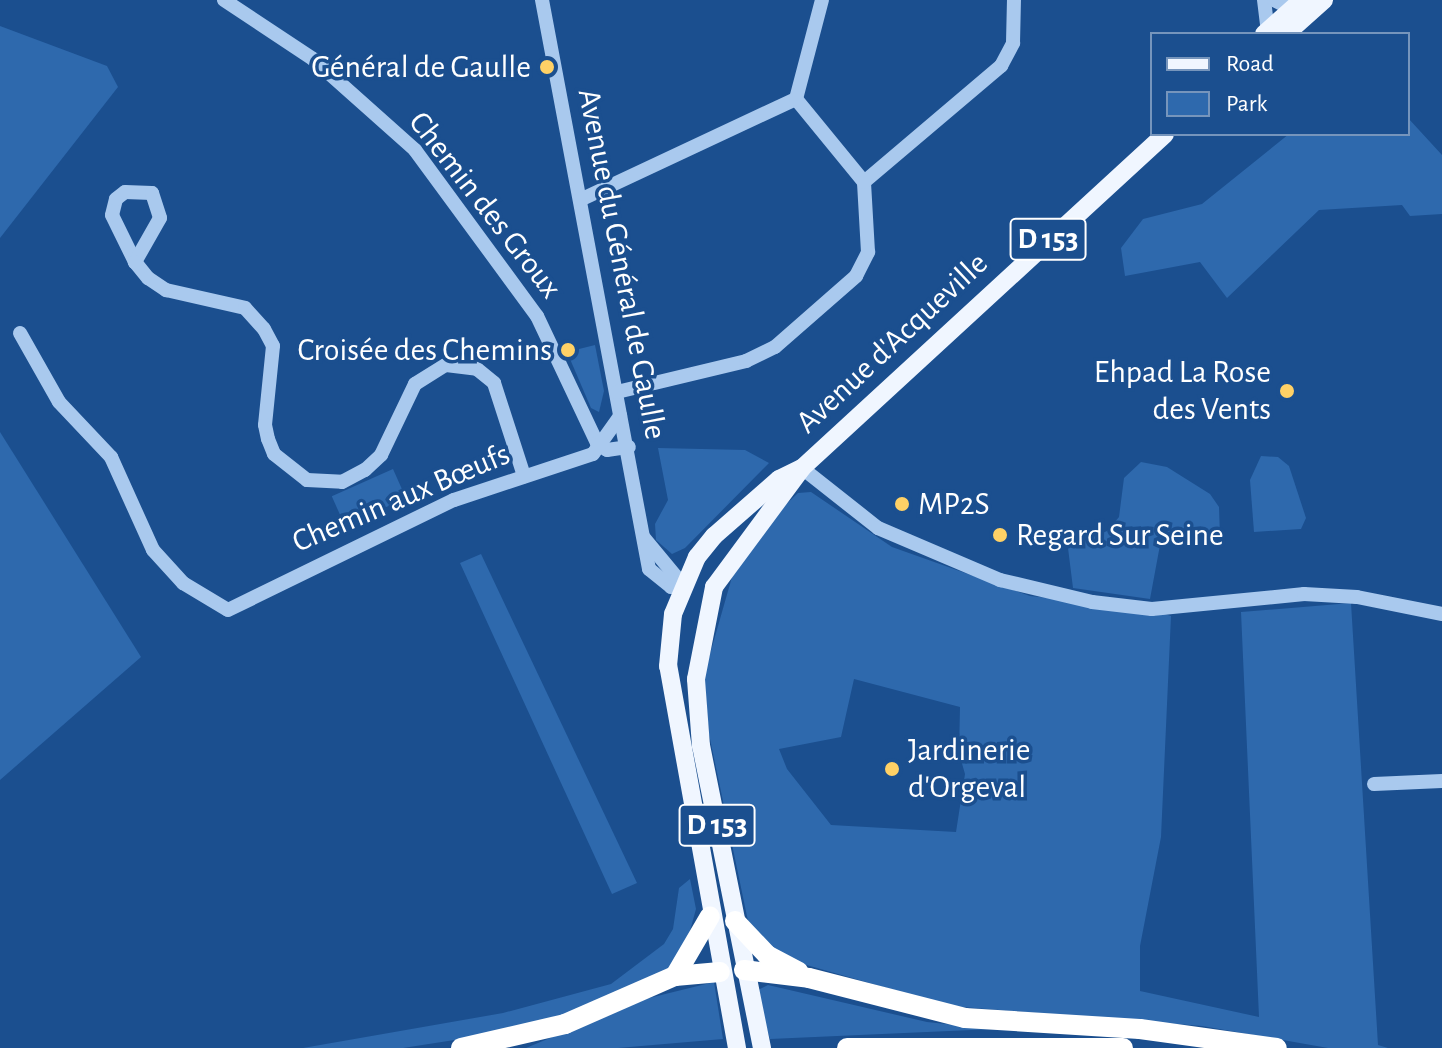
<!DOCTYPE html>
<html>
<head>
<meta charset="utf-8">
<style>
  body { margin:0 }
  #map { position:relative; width:1442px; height:1048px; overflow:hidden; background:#1b4f8f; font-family:"Alegreya Sans",sans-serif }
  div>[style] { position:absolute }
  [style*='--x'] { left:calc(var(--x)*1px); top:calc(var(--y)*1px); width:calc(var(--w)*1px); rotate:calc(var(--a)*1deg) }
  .green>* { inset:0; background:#2e69ad; transform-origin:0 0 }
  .minor>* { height:14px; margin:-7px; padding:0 7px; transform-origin:7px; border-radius:7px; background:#a9c9ee }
  .major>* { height:18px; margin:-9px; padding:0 9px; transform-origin:9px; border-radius:9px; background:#f0f6ff }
  .highway>* { height:20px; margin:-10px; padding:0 10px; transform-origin:10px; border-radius:10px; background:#fff }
  .dots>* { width:22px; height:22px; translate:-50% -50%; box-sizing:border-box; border:4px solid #1b4f8f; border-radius:50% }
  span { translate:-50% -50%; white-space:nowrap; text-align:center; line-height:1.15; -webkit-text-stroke:7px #1b4f8f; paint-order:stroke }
  .shield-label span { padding:2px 6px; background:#1b4f8f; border:2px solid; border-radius:6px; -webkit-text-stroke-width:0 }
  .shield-label { font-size:30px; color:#fff; font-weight:700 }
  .poi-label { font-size:32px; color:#fff }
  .right { translate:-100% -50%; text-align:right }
  .left { translate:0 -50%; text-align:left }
  .street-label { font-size:32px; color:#fff }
  .legend { position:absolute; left:1150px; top:32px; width:260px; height:104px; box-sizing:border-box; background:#1b4f8f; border:2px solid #7695bc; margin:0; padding:10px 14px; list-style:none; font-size:24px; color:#fff }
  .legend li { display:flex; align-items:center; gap:16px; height:40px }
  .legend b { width:40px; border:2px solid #7695bc }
</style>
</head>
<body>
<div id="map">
  <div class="green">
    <i style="clip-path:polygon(0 26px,107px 66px,118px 87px,0 238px)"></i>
    <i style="clip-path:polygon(1408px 118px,1442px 155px,1442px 214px,1410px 216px,1402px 205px,1319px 210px,1227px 298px,1200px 262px,1125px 276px,1121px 248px,1143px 219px,1202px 204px,1289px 134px,1408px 134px)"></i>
    <i style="clip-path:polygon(595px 345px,604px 391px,599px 412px,591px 408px,567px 352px)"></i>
    <i style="clip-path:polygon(0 432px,141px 657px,0 780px)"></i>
    <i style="clip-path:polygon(658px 448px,745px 450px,769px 463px,685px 548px,672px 554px,656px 540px,655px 524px,668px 500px)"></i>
    <i style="clip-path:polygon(1261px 456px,1278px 457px,1289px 466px,1306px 518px,1301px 529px,1254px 532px,1250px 480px)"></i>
    <i style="clip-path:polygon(1141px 462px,1167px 467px,1210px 494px,1219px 507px,1220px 537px,1160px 545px,1150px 599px,1073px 588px,1068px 548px,1107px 531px,1119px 517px,1124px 478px)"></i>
    <i style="left:393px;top:469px;width:32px;height:67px;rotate:66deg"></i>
    <i style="clip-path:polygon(evenodd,811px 492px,892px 547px,1030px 596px,1145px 608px,1171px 616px,1161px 837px,1140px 946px,1140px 991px,1259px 1017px,1241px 612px,1351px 603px,1378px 1045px,1388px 1048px,1328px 1048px,1202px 1026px,950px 1006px,782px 958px,748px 921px,709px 734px,704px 675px,732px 577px,781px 509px,798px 493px,811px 492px,854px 679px,960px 707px,959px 753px,965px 774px,956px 832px,831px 825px,787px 769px,779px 749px,841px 737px,854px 679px)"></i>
    <i style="clip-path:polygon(481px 554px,637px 883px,612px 894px,460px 563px)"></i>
    <i style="clip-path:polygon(690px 879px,696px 909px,688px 938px,667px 971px,562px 1016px,506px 1032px,403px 1048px,303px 1048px,503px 1013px,611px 984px,664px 944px,673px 929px,679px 888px)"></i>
    <i style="clip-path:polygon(714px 982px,723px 1039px,618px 1048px,526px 1048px,641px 1000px)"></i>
    <i style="clip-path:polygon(768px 985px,927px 1022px,994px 1029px,770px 1039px,756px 991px)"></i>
  </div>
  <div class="minor">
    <i style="--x:224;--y:0;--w:107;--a:33.5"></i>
    <i style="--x:313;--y:59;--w:137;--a:41.7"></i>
    <i style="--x:415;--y:150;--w:206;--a:53.7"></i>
    <i style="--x:537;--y:316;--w:140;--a:64.7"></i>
    <i style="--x:597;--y:443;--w:12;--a:35"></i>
    <i style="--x:607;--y:450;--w:22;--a:-8"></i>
    <i style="--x:542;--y:0;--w:579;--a:79.35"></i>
    <i style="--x:649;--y:569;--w:28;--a:39"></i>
    <i style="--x:671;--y:587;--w:12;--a:-9"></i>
    <i style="--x:683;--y:585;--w:61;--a:-129.7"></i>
    <i style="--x:1264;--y:0;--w:31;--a:83"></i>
    <i style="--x:1274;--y:0;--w:27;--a:27"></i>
    <i style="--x:796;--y:99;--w:107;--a:50.7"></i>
    <i style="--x:580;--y:200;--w:238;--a:-25.1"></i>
    <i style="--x:796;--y:99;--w:102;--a:-75.3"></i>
    <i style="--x:135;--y:262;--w:52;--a:-116.1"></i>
    <i style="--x:112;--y:215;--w:16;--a:-76"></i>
    <i style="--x:116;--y:199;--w:11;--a:-38"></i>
    <i style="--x:125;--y:192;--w:27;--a:2"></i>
    <i style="--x:152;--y:193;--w:26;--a:72"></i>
    <i style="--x:160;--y:218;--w:51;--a:119.6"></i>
    <i style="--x:135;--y:262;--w:21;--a:51"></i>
    <i style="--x:148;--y:278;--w:22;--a:34"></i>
    <i style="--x:166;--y:290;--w:81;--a:12.8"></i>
    <i style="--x:245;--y:308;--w:28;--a:48"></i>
    <i style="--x:264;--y:329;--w:19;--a:62"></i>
    <i style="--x:273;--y:346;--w:79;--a:95.8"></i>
    <i style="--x:265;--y:425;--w:14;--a:78"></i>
    <i style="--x:268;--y:439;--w:16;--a:68"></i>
    <i style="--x:274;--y:454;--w:42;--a:38.2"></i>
    <i style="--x:307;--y:480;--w:35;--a:3"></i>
    <i style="--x:342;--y:482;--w:26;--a:-28"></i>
    <i style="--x:365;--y:470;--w:22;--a:-43"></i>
    <i style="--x:381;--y:455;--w:79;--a:-64.4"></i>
    <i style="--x:415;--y:384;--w:36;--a:-32"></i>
    <i style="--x:446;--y:365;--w:31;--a:7"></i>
    <i style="--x:477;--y:369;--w:22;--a:39"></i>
    <i style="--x:494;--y:383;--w:98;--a:72.1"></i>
    <i style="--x:20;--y:333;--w:79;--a:60.5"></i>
    <i style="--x:59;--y:402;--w:76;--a:46.6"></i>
    <i style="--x:111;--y:457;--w:102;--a:65.7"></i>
    <i style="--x:153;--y:550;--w:45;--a:47.7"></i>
    <i style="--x:183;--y:583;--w:52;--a:31"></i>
    <i style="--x:228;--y:610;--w:251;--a:-26"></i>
    <i style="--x:454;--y:500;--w:146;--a:-18.3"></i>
    <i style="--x:593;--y:454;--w:47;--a:-54.6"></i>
    <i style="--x:617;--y:392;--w:133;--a:-13.5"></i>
    <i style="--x:746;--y:361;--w:32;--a:-26"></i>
    <i style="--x:775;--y:347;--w:108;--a:-41.2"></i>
    <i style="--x:856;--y:276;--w:27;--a:-63"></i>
    <i style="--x:868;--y:252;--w:70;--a:-93.3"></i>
    <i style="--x:864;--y:182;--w:180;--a:-40.3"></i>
    <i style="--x:1001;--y:66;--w:26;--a:-62"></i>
    <i style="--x:1013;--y:43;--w:43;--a:-88.7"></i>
    <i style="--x:802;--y:468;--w:97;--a:38.3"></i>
    <i style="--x:878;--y:528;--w:133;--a:23.1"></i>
    <i style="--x:1000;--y:580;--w:95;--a:13.4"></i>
    <i style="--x:1092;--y:602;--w:60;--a:6.7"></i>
    <i style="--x:1152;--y:609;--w:153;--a:-5.6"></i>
    <i style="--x:1304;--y:594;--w:53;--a:3.2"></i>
    <i style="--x:1357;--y:597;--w:87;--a:11.3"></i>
    <i style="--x:1374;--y:784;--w:68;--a:-2.5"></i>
  </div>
  <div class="major">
    <i style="--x:1264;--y:34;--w:51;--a:-41.8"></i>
    <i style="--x:1286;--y:34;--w:51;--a:-41.8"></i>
    <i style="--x:737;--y:1048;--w:388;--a:-100.2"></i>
    <i style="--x:668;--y:666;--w:52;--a:-84.5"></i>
    <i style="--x:673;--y:614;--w:62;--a:-67.2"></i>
    <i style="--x:697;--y:557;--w:27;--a:-51"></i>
    <i style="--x:714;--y:536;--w:86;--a:-41.2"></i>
    <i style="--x:779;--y:479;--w:25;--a:-26"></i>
    <i style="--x:762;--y:1048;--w:308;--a:-101.4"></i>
    <i style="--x:701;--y:746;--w:67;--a:-94.3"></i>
    <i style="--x:696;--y:679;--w:94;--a:-78.9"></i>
    <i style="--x:714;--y:587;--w:148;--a:-53.5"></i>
    <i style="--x:802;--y:468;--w:493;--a:-42.6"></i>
  </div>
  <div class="highway">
    <i style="--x:735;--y:921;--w:47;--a:46.7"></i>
    <i style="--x:767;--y:955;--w:36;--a:28"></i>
    <i style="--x:744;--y:970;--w:65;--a:7"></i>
    <i style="--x:809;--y:978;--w:161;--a:14.4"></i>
    <i style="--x:965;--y:1018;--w:175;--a:3.6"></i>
    <i style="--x:1140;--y:1029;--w:138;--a:7.9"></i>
    <i style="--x:675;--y:976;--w:69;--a:-59.7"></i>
    <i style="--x:461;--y:1048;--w:107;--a:-13"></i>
    <i style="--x:565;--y:1024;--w:120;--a:-23.6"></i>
    <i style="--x:675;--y:976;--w:45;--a:-5.1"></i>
    <i style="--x:847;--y:1048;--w:276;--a:0"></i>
  </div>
  <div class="dots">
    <i style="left:547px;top:67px;background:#ffd166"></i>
    <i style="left:568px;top:350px;background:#ffd166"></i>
    <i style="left:1287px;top:391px;background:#ffd166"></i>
    <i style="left:902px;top:504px;background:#ffd166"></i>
    <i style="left:1000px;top:535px;background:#ffd166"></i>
    <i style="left:892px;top:769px;background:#ffd166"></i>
  </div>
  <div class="shield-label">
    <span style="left:1048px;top:239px">D 153</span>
    <span style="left:717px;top:825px">D 153</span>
  </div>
  <div class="poi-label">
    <span class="right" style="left:531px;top:67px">Général de Gaulle</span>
    <span class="right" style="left:552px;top:350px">Croisée des Chemins</span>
    <span class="right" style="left:1271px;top:391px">Ehpad La Rose<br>des Vents</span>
    <span class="left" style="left:918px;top:504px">MP2S</span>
    <span class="left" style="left:1016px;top:535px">Regard Sur Seine</span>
    <span class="left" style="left:908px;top:769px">Jardinerie<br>d'Orgeval</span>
  </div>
  <div class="street-label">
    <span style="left:485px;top:205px;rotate:52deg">Chemin des Groux</span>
    <span style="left:622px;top:264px;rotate:79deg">Avenue du Général de Gaulle</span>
    <span style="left:892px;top:343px;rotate:-43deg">Avenue d'Acqueville</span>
    <span style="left:401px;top:498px;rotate:-23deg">Chemin aux Bœufs</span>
  </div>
  <ul class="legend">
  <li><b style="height:10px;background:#f0f6ff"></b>Road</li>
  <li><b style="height:22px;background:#2e69ad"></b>Park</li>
  </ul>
</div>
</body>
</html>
